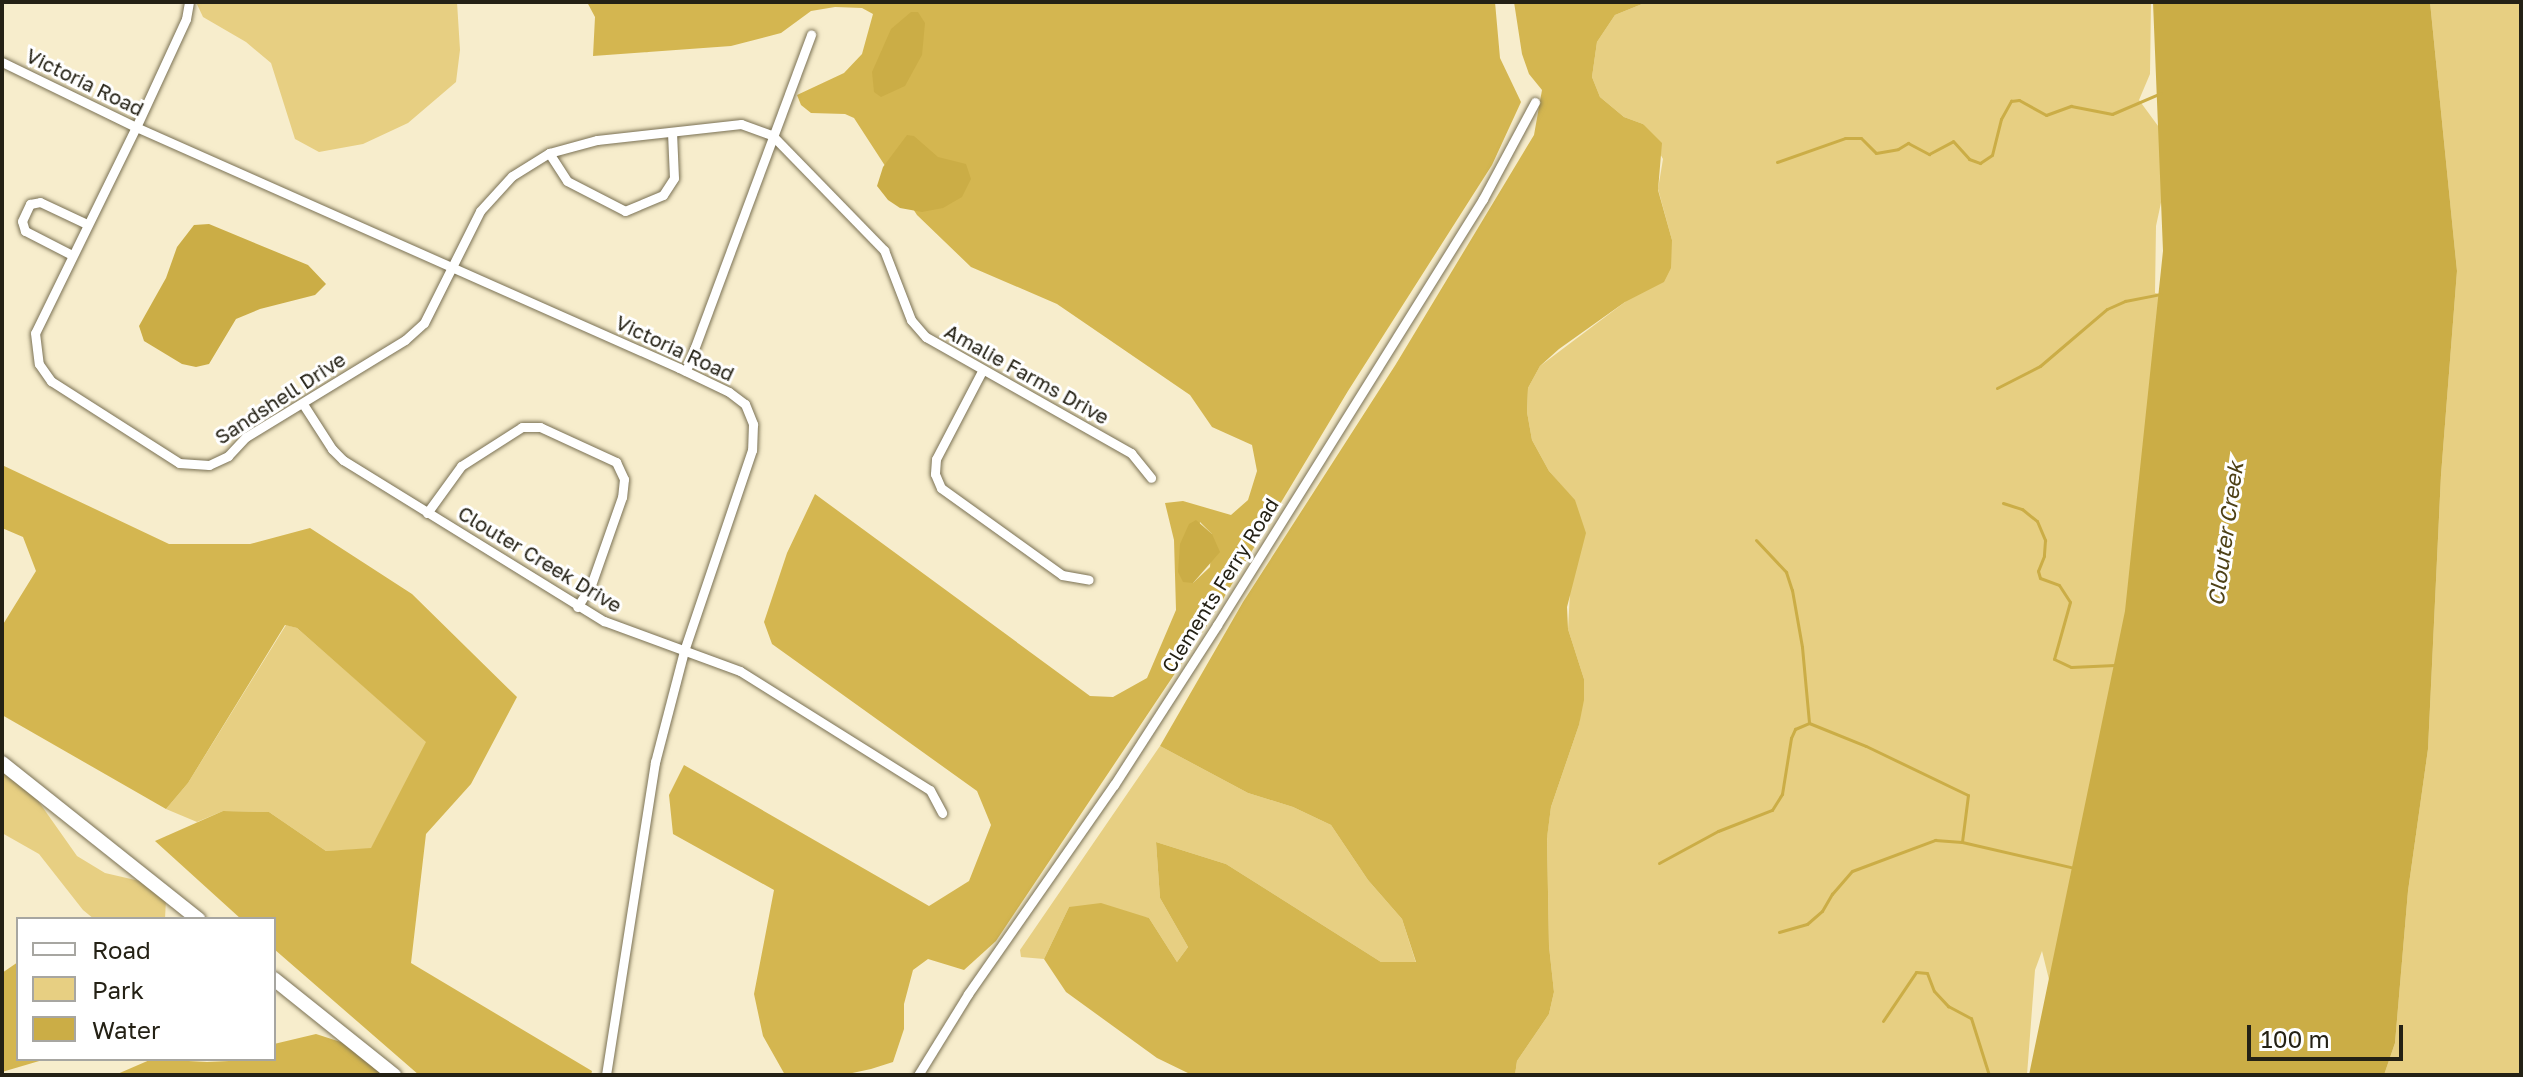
<!DOCTYPE html>
<html>
<head>
<meta charset="utf-8">
<style>
  body { margin:0 }
  #map { position:relative; width:2523px; height:1077px; overflow:hidden; background:#f7edcc; font-family:"Golos Text",sans-serif }
  div>[style] { position:absolute }
  [style*='--x'] { left:calc(var(--x)*1px); top:calc(var(--y)*1px); width:calc(var(--w)*1px); rotate:calc(var(--a)*1deg) }
  .green>* { inset:0; background:#e7cf82 }
  .forest>* { inset:0; background:#d4b650 }
  .water>* { inset:0; background:#cbad46 }
  .stream>* { height:3px; margin:-1.5px; padding:0 1.5px; transform-origin:1.5px; border-radius:1.5px; background:#cbad46 }
  .roads { filter:drop-shadow(0 0 2px #7a7154) drop-shadow(0 0 2px #7a7154) }
  .street>* { height:9px; margin:-4.5px; padding:0 4.5px; transform-origin:4.5px; border-radius:4.5px; background:#fff }
  .secondary>* { height:14px; margin:-7px; padding:0 7px; transform-origin:7px; border-radius:7px; background:#fff }
  span { translate:-50% -50%; white-space:nowrap; text-align:center; line-height:1.15; -webkit-text-stroke:6px #fff; paint-order:stroke }
  .street-label { font-size:20px; color:#242115 }
  .water-label { font-size:22px; color:#4e4116; font-style:italic }
  .frame { position:absolute; inset:0; border:4px solid #242115; pointer-events:none }
  .legend { position:absolute; left:16px; top:917px; width:260px; height:144px; box-sizing:border-box; background:#fff; border:2px solid #a7a6a1; margin:0; padding:10px 14px; list-style:none; font-size:24px; color:#242115 }
  .legend li { display:flex; align-items:center; gap:16px; height:40px }
  .legend b { width:40px; border:2px solid #a7a6a1 }
  .scale { position:absolute; left:2247px; top:1025px; width:156px; height:36px; box-sizing:border-box; border:4px solid #242115; border-top:0; padding-left:10px; font-size:24px; line-height:28px; white-space:nowrap; color:#242115; -webkit-text-stroke:6px #fff; paint-order:stroke }
</style>
</head>
<body>
<div id="map">
  <div class="green">
    <i style="clip-path:polygon(196px 2px,457px 2px,460px 50px,456px 82px,408px 123px,363px 144px,319px 152px,295px 139px,271px 63px,246px 42px,203px 17px)"></i>
    <i style="clip-path:polygon(1647px 2px,2151px 2px,2150px 74px,2139px 100px,2161px 130px,2165px 184px,2156px 226px,2155px 293px,2186px 299px,2054px 1000px,2042px 951px,2035px 970px,2027px 1075px,1515px 1075px,1517px 1061px,1549px 1014px,1554px 992px,1549px 946px,1547px 837px,1551px 807px,1579px 725px,1584px 679px,1568px 629px,1575px 501px,1549px 471px,1532px 440px,1527px 412px,1528px 388px,1540px 366px,1625px 302px,1672px 240px,1658px 189px,1663px 159px,1643px 124px,1624px 117px,1600px 97px,1592px 77px,1597px 42px,1615px 15px)"></i>
    <i style="clip-path:polygon(2430px 2px,2521px 2px,2521px 1075px,2384px 1075px,2395px 1043px,2408px 891px,2428px 749px,2441px 475px,2457px 271px)"></i>
    <i style="clip-path:polygon(286px 625px,297px 628px,427px 742px,371px 849px,326px 851px,269px 812px,223px 811px,197px 822px,166px 809px,188px 783px)"></i>
    <i style="clip-path:polygon(1160px 746px,1248px 793px,1293px 807px,1331px 825px,1368px 880px,1402px 919px,1416px 963px,1381px 962px,1226px 864px,1156px 842px,1160px 898px,1188px 947px,1177px 962px,1149px 918px,1069px 907px,1044px 959px,1021px 957px,1020px 950px)"></i>
    <i style="clip-path:polygon(2px 768px,34px 795px,77px 856px,105px 873px,144px 882px,166px 899px,165px 919px,94px 919px,83px 910px,39px 854px,2px 833px)"></i>
  </div>
  <div class="forest">
    <i style="clip-path:polygon(evenodd,587px 2px,1495px 2px,1500px 58px,1521px 102px,1492px 165px,1348px 391px,1208px 624px,996px 941px,964px 970px,928px 959px,913px 970px,904px 1004px,904px 1029px,893px 1062px,871px 1069px,843px 1075px,785px 1075px,763px 1036px,754px 994px,774px 890px,673px 834px,669px 795px,684px 765px,929px 906px,969px 881px,991px 825px,977px 791px,772px 644px,764px 622px,787px 553px,815px 494px,1090px 696px,1113px 697px,1147px 678px,1176px 610px,1174px 540px,1165px 503px,1183px 501px,1231px 515px,1248px 500px,1257px 471px,1252px 445px,1212px 427px,1190px 395px,1057px 304px,971px 267px,917px 215px,854px 118px,845px 114px,811px 113px,801px 105px,797px 95px,844px 73px,862px 54px,873px 14px,862px 8px,835px 7px,811px 11px,781px 33px,731px 46px,593px 56px,595px 17px,587px 2px,1200px 522px,1212px 534px,1210px 567px,1193px 583px,1200px 522px)"></i>
    <i style="clip-path:polygon(1514px 2px,1647px 2px,1615px 15px,1597px 42px,1592px 77px,1600px 97px,1624px 117px,1643px 124px,1662px 143px,1658px 190px,1672px 240px,1671px 268px,1664px 282px,1625px 302px,1559px 349px,1540px 366px,1528px 388px,1527px 412px,1532px 440px,1549px 471px,1575px 500px,1586px 533px,1567px 607px,1568px 629px,1584px 679px,1584px 700px,1579px 725px,1551px 807px,1547px 838px,1549px 946px,1554px 992px,1549px 1014px,1517px 1061px,1515px 1075px,1192px 1075px,1157px 1058px,1066px 992px,1044px 959px,1069px 907px,1101px 903px,1149px 918px,1177px 962px,1188px 947px,1160px 898px,1156px 842px,1226px 864px,1381px 962px,1416px 962px,1402px 919px,1368px 880px,1331px 825px,1293px 807px,1248px 793px,1160px 746px,1243px 602px,1396px 364px,1534px 135px,1542px 90px,1529px 74px,1522px 54px)"></i>
    <i style="clip-path:polygon(2px 465px,169px 544px,250px 544px,310px 528px,412px 594px,517px 697px,471px 784px,426px 834px,411px 963px,592px 1071px,591px 1075px,419px 1075px,274px 949px,274px 919px,241px 919px,155px 841px,223px 811px,269px 812px,326px 851px,371px 848px,426px 742px,297px 628px,285px 625px,188px 783px,166px 809px,2px 715px,2px 626px,36px 571px,23px 537px,2px 528px)"></i>
    <i style="clip-path:polygon(18px 962px,18px 1059px,46px 1059px,2px 1072px,2px 973px)"></i>
    <i style="clip-path:polygon(316px 1034px,350px 1045px,384px 1075px,115px 1075px,152px 1059px,207px 1062px,274px 1059px,274px 1044px)"></i>
  </div>
  <div class="water">
    <i style="clip-path:polygon(2153px 2px,2430px 2px,2457px 271px,2441px 475px,2428px 749px,2408px 891px,2395px 1043px,2384px 1075px,2029px 1075px,2125px 611px,2163px 251px)"></i>
    <i style="clip-path:polygon(911px 12px,918px 12px,925px 23px,922px 55px,905px 86px,881px 97px,874px 92px,872px 72px,891px 29px)"></i>
    <i style="clip-path:polygon(907px 135px,914px 136px,938px 157px,966px 164px,971px 179px,962px 197px,943px 208px,922px 212px,900px 208px,888px 200px,877px 186px,883px 167px)"></i>
    <i style="clip-path:polygon(209px 224px,308px 265px,326px 284px,315px 295px,260px 309px,236px 319px,209px 364px,196px 367px,182px 364px,144px 341px,139px 326px,166px 278px,177px 247px,194px 225px)"></i>
    <i style="clip-path:polygon(1196px 520px,1212px 534px,1220px 552px,1193px 583px,1183px 582px,1178px 572px,1180px 544px,1189px 524px)"></i>
  </div>
  <div class="stream">
    <i style="--x:1777;--y:162;--w:72;--a:-19.4"></i>
    <i style="--x:1845;--y:138;--w:16;--a:0"></i>
    <i style="--x:1861;--y:138;--w:21;--a:45"></i>
    <i style="--x:1876;--y:153;--w:22;--a:-10"></i>
    <i style="--x:1898;--y:149;--w:12;--a:-31"></i>
    <i style="--x:1908;--y:143;--w:24;--a:28"></i>
    <i style="--x:1929;--y:154;--w:27;--a:-28"></i>
    <i style="--x:1953;--y:141;--w:24;--a:48"></i>
    <i style="--x:1969;--y:159;--w:12;--a:20"></i>
    <i style="--x:1980;--y:163;--w:14;--a:-34"></i>
    <i style="--x:1992;--y:155;--w:37;--a:-76"></i>
    <i style="--x:2001;--y:119;--w:21;--a:-61"></i>
    <i style="--x:2011;--y:101;--w:8;--a:-7"></i>
    <i style="--x:2019;--y:100;--w:31;--a:29"></i>
    <i style="--x:2046;--y:115;--w:27;--a:-20"></i>
    <i style="--x:2071;--y:106;--w:42;--a:11"></i>
    <i style="--x:2112;--y:114;--w:53;--a:-23.2"></i>
    <i style="--x:1997;--y:388;--w:48;--a:-27.1"></i>
    <i style="--x:2040;--y:366;--w:88;--a:-40.4"></i>
    <i style="--x:2107;--y:309;--w:20;--a:-24"></i>
    <i style="--x:2125;--y:301;--w:36;--a:-11"></i>
    <i style="--x:2003;--y:503;--w:20;--a:18"></i>
    <i style="--x:2022;--y:509;--w:19;--a:39"></i>
    <i style="--x:2037;--y:521;--w:21;--a:67"></i>
    <i style="--x:2045;--y:540;--w:16;--a:94"></i>
    <i style="--x:2044;--y:556;--w:16;--a:112"></i>
    <i style="--x:2038;--y:571;--w:7;--a:74"></i>
    <i style="--x:2040;--y:578;--w:20;--a:20"></i>
    <i style="--x:2059;--y:585;--w:20;--a:57"></i>
    <i style="--x:2070;--y:602;--w:59;--a:105.7"></i>
    <i style="--x:2054;--y:659;--w:19;--a:25"></i>
    <i style="--x:2071;--y:667;--w:44;--a:-2.6"></i>
    <i style="--x:1756;--y:540;--w:44;--a:46.8"></i>
    <i style="--x:1786;--y:572;--w:19;--a:72"></i>
    <i style="--x:1792;--y:590;--w:58;--a:80"></i>
    <i style="--x:1802;--y:647;--w:76;--a:84.7"></i>
    <i style="--x:1659;--y:863;--w:67;--a:-28.5"></i>
    <i style="--x:1718;--y:831;--w:58;--a:-21.3"></i>
    <i style="--x:1772;--y:810;--w:19;--a:-58"></i>
    <i style="--x:1782;--y:794;--w:57;--a:-80.9"></i>
    <i style="--x:1791;--y:738;--w:10;--a:-66"></i>
    <i style="--x:1795;--y:729;--w:15;--a:-23"></i>
    <i style="--x:1809;--y:723;--w:61;--a:22"></i>
    <i style="--x:1866;--y:746;--w:113;--a:25.7"></i>
    <i style="--x:1968;--y:795;--w:47;--a:97.3"></i>
    <i style="--x:1779;--y:932;--w:29;--a:-16"></i>
    <i style="--x:1807;--y:924;--w:20;--a:-41"></i>
    <i style="--x:1822;--y:911;--w:20;--a:-60"></i>
    <i style="--x:1832;--y:894;--w:30;--a:-49"></i>
    <i style="--x:1852;--y:871;--w:89;--a:-20.5"></i>
    <i style="--x:1935;--y:840;--w:27;--a:4"></i>
    <i style="--x:1962;--y:842;--w:116;--a:13"></i>
    <i style="--x:1883;--y:1021;--w:59;--a:-56"></i>
    <i style="--x:1916;--y:972;--w:11;--a:5"></i>
    <i style="--x:1927;--y:973;--w:19;--a:69"></i>
    <i style="--x:1934;--y:991;--w:21;--a:47"></i>
    <i style="--x:1948;--y:1006;--w:26;--a:28"></i>
    <i style="--x:1971;--y:1018;--w:60;--a:72.5"></i>
  </div>
  <div class="roads">
    <div class="street">
      <i style="--x:189;--y:2;--w:17;--a:100"></i>
      <i style="--x:186;--y:19;--w:119;--a:114.8"></i>
      <i style="--x:136;--y:127;--w:229;--a:116.1"></i>
      <i style="--x:35;--y:333;--w:31;--a:83"></i>
      <i style="--x:39;--y:364;--w:21;--a:55"></i>
      <i style="--x:51;--y:381;--w:152;--a:32.6"></i>
      <i style="--x:179;--y:463;--w:30;--a:4"></i>
      <i style="--x:209;--y:465;--w:21;--a:-25"></i>
      <i style="--x:228;--y:456;--w:26;--a:-47"></i>
      <i style="--x:246;--y:437;--w:186;--a:-31.4"></i>
      <i style="--x:405;--y:340;--w:25;--a:-42"></i>
      <i style="--x:424;--y:323;--w:125;--a:-63.4"></i>
      <i style="--x:480;--y:211;--w:47;--a:-47.6"></i>
      <i style="--x:512;--y:176;--w:44;--a:-31.9"></i>
      <i style="--x:549;--y:153;--w:50;--a:-15.2"></i>
      <i style="--x:597;--y:140;--w:145;--a:-6.3"></i>
      <i style="--x:741;--y:124;--w:33;--a:20"></i>
      <i style="--x:772;--y:135;--w:161;--a:45.8"></i>
      <i style="--x:884;--y:250;--w:75;--a:68.9"></i>
      <i style="--x:911;--y:320;--w:23;--a:49"></i>
      <i style="--x:926;--y:337;--w:236;--a:29.5"></i>
      <i style="--x:1131;--y:453;--w:32;--a:51"></i>
      <i style="--x:2;--y:62;--w:149;--a:25.9"></i>
      <i style="--x:136;--y:127;--w:594;--a:23.93"></i>
      <i style="--x:679;--y:368;--w:55;--a:25.6"></i>
      <i style="--x:729;--y:392;--w:20;--a:37"></i>
      <i style="--x:745;--y:404;--w:22;--a:68"></i>
      <i style="--x:753;--y:424;--w:26;--a:92"></i>
      <i style="--x:752;--y:450;--w:212;--a:108.7"></i>
      <i style="--x:684;--y:651;--w:115;--a:104.6"></i>
      <i style="--x:655;--y:762;--w:317;--a:98.9"></i>
      <i style="--x:549;--y:153;--w:33;--a:57"></i>
      <i style="--x:567;--y:181;--w:65;--a:27.3"></i>
      <i style="--x:625;--y:211;--w:41;--a:-22.8"></i>
      <i style="--x:663;--y:195;--w:20;--a:-57"></i>
      <i style="--x:674;--y:178;--w:45;--a:-92.5"></i>
      <i style="--x:72;--y:255;--w:53;--a:-152.9"></i>
      <i style="--x:25;--y:231;--w:10;--a:-107"></i>
      <i style="--x:22;--y:221;--w:19;--a:-65"></i>
      <i style="--x:30;--y:204;--w:10;--a:-11"></i>
      <i style="--x:40;--y:202;--w:52;--a:25.1"></i>
      <i style="--x:686;--y:371;--w:359;--a:-69.6"></i>
      <i style="--x:982;--y:371;--w:99;--a:117.6"></i>
      <i style="--x:936;--y:459;--w:15;--a:94"></i>
      <i style="--x:935;--y:474;--w:15;--a:67"></i>
      <i style="--x:941;--y:488;--w:149;--a:35.7"></i>
      <i style="--x:1062;--y:575;--w:27;--a:10"></i>
      <i style="--x:303;--y:404;--w:54;--a:57.2"></i>
      <i style="--x:332;--y:449;--w:16;--a:45"></i>
      <i style="--x:343;--y:460;--w:307;--a:31.7"></i>
      <i style="--x:604;--y:621;--w:145;--a:20.2"></i>
      <i style="--x:740;--y:671;--w:224;--a:32.1"></i>
      <i style="--x:930;--y:790;--w:26;--a:62"></i>
      <i style="--x:427;--y:513;--w:58;--a:-54.1"></i>
      <i style="--x:461;--y:466;--w:72;--a:-32.6"></i>
      <i style="--x:522;--y:427;--w:18;--a:0"></i>
      <i style="--x:540;--y:427;--w:84;--a:24.7"></i>
      <i style="--x:616;--y:462;--w:19;--a:65"></i>
      <i style="--x:624;--y:479;--w:18;--a:96"></i>
      <i style="--x:622;--y:497;--w:93;--a:109.4"></i>
      <i style="--x:591;--y:585;--w:26;--a:122"></i>
      <i style="--x:918;--y:1075;--w:95;--a:-58.3"></i>
      <i style="--x:968;--y:994;--w:255;--a:-55.1"></i>
      <i style="--x:1114;--y:785;--w:190;--a:-57.2"></i>
      <i style="--x:1217;--y:625;--w:502;--a:-58.02"></i>
      <i style="--x:1483;--y:199;--w:110;--a:-61.8"></i>
    </div>
    <div class="secondary">
      <i style="--x:2;--y:763;--w:251;--a:38.5"></i>
      <i style="--x:274;--y:979;--w:154;--a:38.7"></i>
    </div>
  </div>
  <div class="street-label">
    <span style="left:85px;top:82px;rotate:26deg">Victoria Road</span>
    <span style="left:675px;top:348px;rotate:25deg">Victoria Road</span>
    <span style="left:1027px;top:374px;rotate:29deg">Amalie Farms Drive</span>
    <span style="left:280px;top:398px;rotate:-33deg">Sandshell Drive</span>
    <span style="left:540px;top:559px;rotate:31deg">Clouter Creek Drive</span>
    <span style="left:1220px;top:585px;rotate:-58deg">Clements Ferry Road</span>
  </div>
  <div class="water-label">
    <span style="left:2225px;top:534px;rotate:-82deg">Clouter Creek</span>
  </div>
  <div class="frame"></div>
  <ul class="legend">
  <li><b style="height:10px;background:#fff"></b>Road</li>
  <li><b style="height:22px;background:#e7cf82"></b>Park</li>
  <li><b style="height:22px;background:#cbad46"></b>Water</li>
  </ul>
  <div class="scale">100 m</div>
</div>
</body>
</html>
